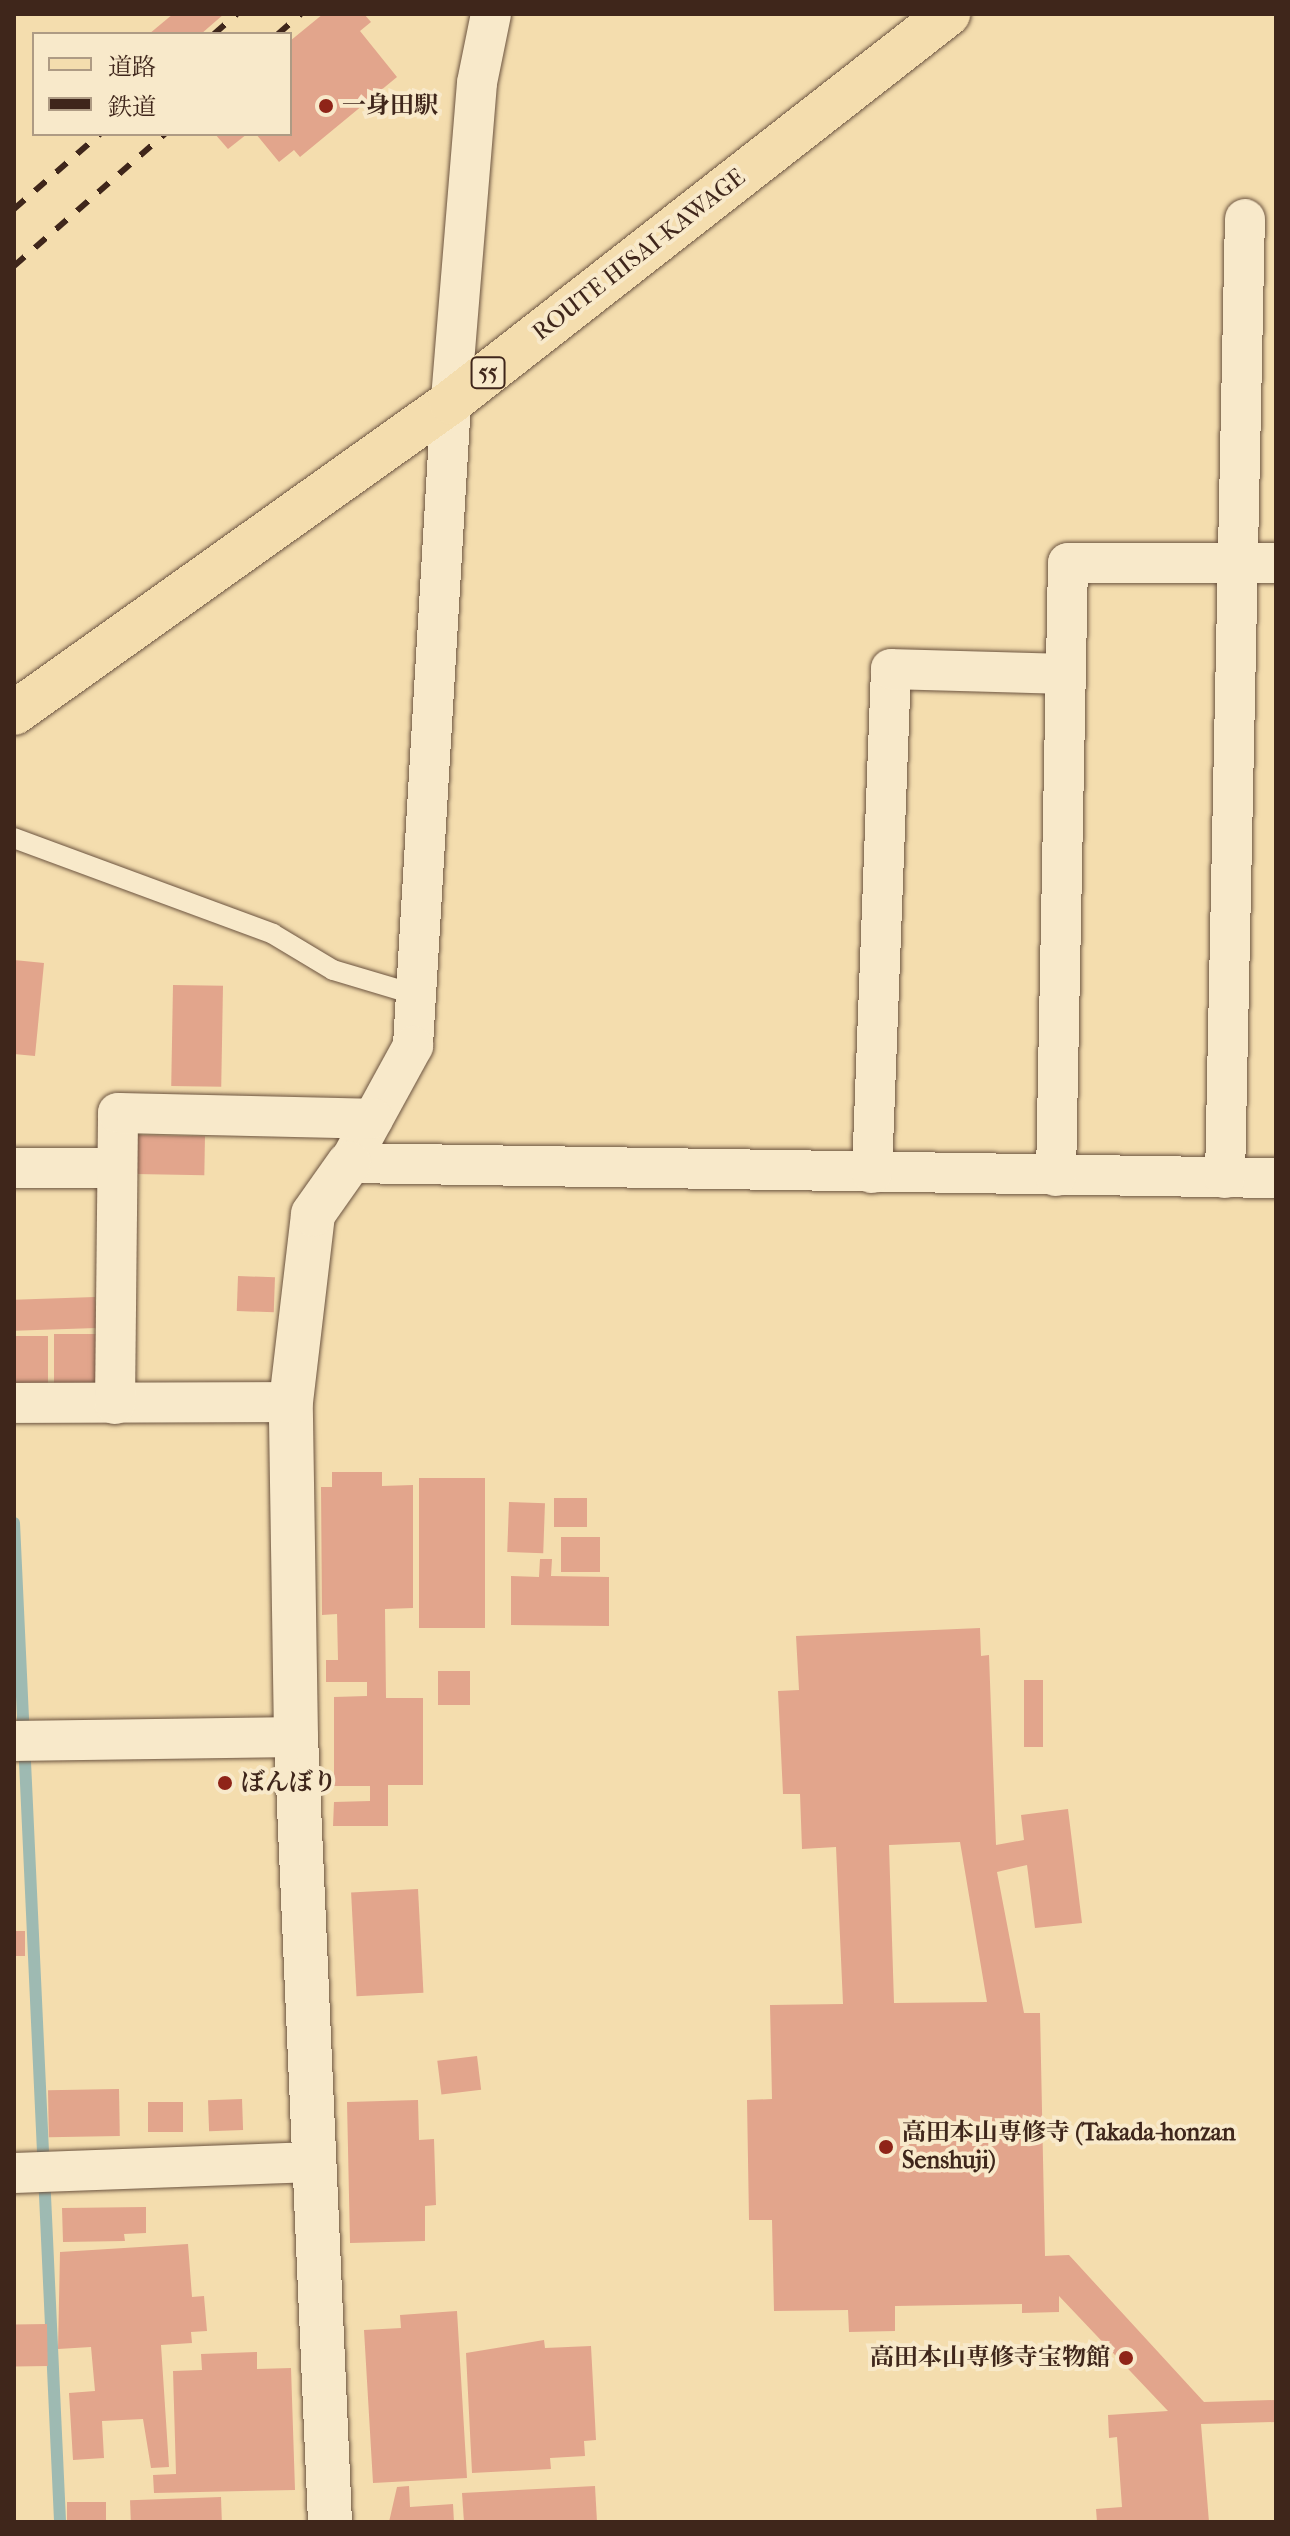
<!DOCTYPE html>
<html>
<head>
<meta charset="utf-8">
<style>
  body { margin:0 }
  #map { position:relative; width:1290px; height:2536px; overflow:hidden; background:#f4ddae; font-family:"IM FELL French Canon","Noto Serif JP",serif }
  div>[style] { position:absolute }
  [style*='--x'] { left:calc(var(--x)*1px); top:calc(var(--y)*1px); width:calc(var(--w)*1px); rotate:calc(var(--a)*1deg) }
  .stream>* { height:12px; margin:-6px; padding:0 6px; transform-origin:6px; border-radius:6px; background:#9ebab2 }
  .building>* { inset:0; background:#e2a58c; transform-origin:0 0 }
  .roads { filter:drop-shadow(0 0 2px #6c5440) drop-shadow(0 0 2px #6c5440) }
  .service>* { height:20px; margin:-10px; padding:0 10px; transform-origin:10px; border-radius:10px; background:#f8e9ca }
  .minor>* { height:40px; margin:-20px; padding:0 20px; transform-origin:20px; border-radius:20px; background:#f8e9ca }
  .tertiary>* { height:44px; margin:-22px; padding:0 22px; transform-origin:22px; border-radius:22px; background:#f8e9ca }
  .primary>* { height:44px; margin:-22px; padding:0 22px; transform-origin:22px; border-radius:22px; background:#f4ddae }
  .rail>* { height:6px; margin-top:-3px; transform-origin:0; background:repeating-linear-gradient(90deg,#3f261b 0 14px,transparent 0 28px) }
  .dots>* { width:22px; height:22px; translate:-50% -50%; box-sizing:border-box; border:4px solid #f8e9ca; border-radius:50% }
  span { translate:-50% -50%; white-space:nowrap; text-align:center; line-height:1.15; -webkit-text-stroke:8px #f8e9ca; paint-order:stroke }
  .shield-label span { padding:2px 6px; background:#f8e9ca; border:2px solid; border-radius:6px; -webkit-text-stroke-width:0 }
  .shield-label { font-size:22px; color:#3f261b; font-weight:700 }
  .poi-label { font-size:24px; color:#3f261b; font-weight:700 }
  .left { translate:0 -50%; text-align:left }
  .right { translate:-100% -50%; text-align:right }
  .street-label { font-size:24px; color:#3f261b }
  .frame { position:absolute; inset:0; border:16px solid #3f261b; pointer-events:none }
  .legend { position:absolute; left:32px; top:32px; width:260px; height:104px; box-sizing:border-box; background:#f8e9ca; border:2px solid #ae9b84; margin:0; padding:10px 14px; list-style:none; font-size:24px; color:#3f261b }
  .legend li { display:flex; align-items:center; gap:16px; height:40px }
  .legend b { width:40px; border:2px solid #ae9b84 }
</style>
</head>
<body>
<div id="map">
  <div class="stream">
    <i style="--x:14;--y:1523;--w:1000;--a:87.36"></i>
  </div>
  <div class="building">
    <i style="clip-path:polygon(173px 14px,224px 14px,201px 34px,149px 34px)"></i>
    <i style="clip-path:polygon(323px 14px,364px 14px,371px 22px,360px 31px,397px 77px,300px 157px,294px 150px,279px 162px,256px 134px,290px 134px,290px 41px)"></i>
    <i style="clip-path:polygon(215px 134px,247px 134px,228px 149px)"></i>
    <i style="clip-path:polygon(14px 960px,44px 963px,35px 1056px,14px 1054px)"></i>
    <i style="left:173px;top:985px;width:50px;height:101px;rotate:1deg"></i>
    <i style="left:136px;top:1135px;width:69px;height:39px;rotate:1deg"></i>
    <i style="left:238px;top:1276px;width:37px;height:35px;rotate:2deg"></i>
    <i style="left:95px;top:1297px;width:31px;height:81px;rotate:88deg"></i>
    <i style="left:54px;top:1334px;width:43px;height:53px"></i>
    <i style="left:14px;top:1336px;width:34px;height:49px"></i>
    <i style="clip-path:polygon(332px 1472px,382px 1472px,382px 1486px,413px 1485px,413px 1608px,385px 1609px,386px 1698px,423px 1698px,423px 1785px,388px 1785px,388px 1826px,333px 1826px,334px 1802px,370px 1801px,370px 1786px,334px 1786px,334px 1697px,367px 1696px,367px 1682px,326px 1682px,326px 1660px,338px 1660px,337px 1614px,322px 1615px,321px 1487px,332px 1487px)"></i>
    <i style="left:419px;top:1478px;width:66px;height:150px"></i>
    <i style="left:587px;top:1498px;width:29px;height:33px;rotate:90deg"></i>
    <i style="left:509px;top:1502px;width:36px;height:50px;rotate:2deg"></i>
    <i style="left:561px;top:1537px;width:39px;height:35px"></i>
    <i style="clip-path:polygon(540px 1559px,552px 1559px,551px 1576px,609px 1577px,609px 1626px,511px 1625px,511px 1576px,539px 1577px)"></i>
    <i style="clip-path:polygon(evenodd,980px 1628px,981px 1656px,989px 1655px,996px 1845px,1024px 1840px,1021px 1815px,1068px 1809px,1082px 1923px,1035px 1928px,1027px 1865px,997px 1872px,1024px 2013px,1040px 2013px,1045px 2256px,1069px 2255px,1204px 2402px,1276px 2400px,1276px 2422px,1201px 2424px,1209px 2522px,1097px 2522px,1096px 2509px,1122px 2507px,1117px 2437px,1109px 2438px,1108px 2415px,1168px 2411px,1059px 2296px,1059px 2312px,1022px 2313px,1022px 2304px,895px 2306px,895px 2331px,849px 2332px,848px 2310px,774px 2311px,772px 2220px,749px 2220px,747px 2100px,772px 2099px,770px 2005px,843px 2004px,836px 1847px,802px 1849px,800px 1794px,783px 1794px,778px 1691px,799px 1690px,796px 1636px,980px 1628px,960px 1842px,987px 2002px,894px 2003px,889px 1845px,960px 1842px)"></i>
    <i style="left:438px;top:1671px;width:32px;height:34px"></i>
    <i style="left:1024px;top:1680px;width:19px;height:67px"></i>
    <i style="left:418px;top:1889px;width:104px;height:67px;rotate:87deg"></i>
    <i style="left:14px;top:1931px;width:11px;height:25px"></i>
    <i style="left:477px;top:2056px;width:34px;height:40px;rotate:83deg"></i>
    <i style="left:119px;top:2089px;width:47px;height:71px;rotate:89deg"></i>
    <i style="left:242px;top:2099px;width:31px;height:34px;rotate:88deg"></i>
    <i style="clip-path:polygon(418px 2100px,419px 2140px,434px 2139px,436px 2205px,425px 2206px,425px 2241px,350px 2243px,347px 2102px)"></i>
    <i style="left:183px;top:2102px;width:30px;height:35px;rotate:90deg"></i>
    <i style="clip-path:polygon(146px 2207px,146px 2233px,124px 2234px,125px 2241px,63px 2242px,62px 2208px)"></i>
    <i style="clip-path:polygon(188px 2244px,192px 2297px,204px 2296px,207px 2331px,191px 2332px,192px 2343px,161px 2345px,169px 2467px,151px 2468px,143px 2419px,102px 2421px,104px 2458px,73px 2460px,69px 2393px,95px 2391px,91px 2347px,58px 2349px,60px 2252px)"></i>
    <i style="clip-path:polygon(457px 2311px,467px 2478px,373px 2483px,364px 2330px,401px 2328px,400px 2315px)"></i>
    <i style="left:47px;top:2324px;width:42px;height:33px;rotate:89deg"></i>
    <i style="clip-path:polygon(544px 2340px,545px 2348px,591px 2346px,596px 2440px,584px 2441px,585px 2456px,550px 2458px,551px 2469px,472px 2473px,466px 2353px)"></i>
    <i style="clip-path:polygon(257px 2352px,257px 2369px,291px 2368px,295px 2490px,154px 2493px,153px 2475px,176px 2474px,173px 2371px,202px 2370px,201px 2354px)"></i>
    <i style="clip-path:polygon(409px 2486px,410px 2507px,453px 2504px,454px 2522px,389px 2522px,397px 2487px)"></i>
    <i style="clip-path:polygon(595px 2486px,597px 2522px,464px 2522px,462px 2493px)"></i>
    <i style="left:221px;top:2497px;width:25px;height:91px;rotate:88deg"></i>
    <i style="left:106px;top:2502px;width:20px;height:39px;rotate:90deg"></i>
  </div>
  <div class="roads">
    <div class="service">
      <i style="--x:14;--y:838;--w:276;--a:20.3"></i>
      <i style="--x:273;--y:934;--w:70;--a:31"></i>
      <i style="--x:333;--y:970;--w:88;--a:16.6"></i>
    </div>
    <div class="minor">
      <i style="--x:491;--y:14;--w:70;--a:101.5"></i>
      <i style="--x:477;--y:83;--w:320;--a:94.7"></i>
      <i style="--x:451;--y:402;--w:645;--a:93.38"></i>
      <i style="--x:413;--y:1046;--w:133;--a:118.7"></i>
      <i style="--x:349;--y:1163;--w:927;--a:0.93"></i>
      <i style="--x:14;--y:1168;--w:102;--a:0"></i>
      <i style="--x:872;--y:1173;--w:504;--a:-87.84"></i>
      <i style="--x:891;--y:669;--w:174;--a:1.6"></i>
      <i style="--x:1056;--y:1176;--w:613;--a:-88.88"></i>
      <i style="--x:1068;--y:563;--w:208;--a:0"></i>
      <i style="--x:1225;--y:1178;--w:959;--a:-88.81"></i>
      <i style="--x:14;--y:1403;--w:277;--a:-0.2"></i>
      <i style="--x:115;--y:1404;--w:291;--a:-89.4"></i>
      <i style="--x:118;--y:1113;--w:255;--a:1.3"></i>
      <i style="--x:14;--y:1741;--w:282;--a:-0.8"></i>
      <i style="--x:14;--y:2173;--w:300;--a:-2.1"></i>
    </div>
    <div class="tertiary">
      <i style="--x:330;--y:2522;--w:786;--a:-92.48"></i>
      <i style="--x:296;--y:1737;--w:335;--a:-90.9"></i>
      <i style="--x:291;--y:1402;--w:189;--a:-83.3"></i>
      <i style="--x:313;--y:1214;--w:62;--a:-54.8"></i>
    </div>
    <div class="primary">
      <i style="--x:14;--y:713;--w:536;--a:-35.44"></i>
      <i style="--x:451;--y:402;--w:631;--a:-37.98"></i>
    </div>
  </div>
  <div class="rail">
    <i style="--x:214;--y:34;--w:30;--a:-41"></i>
    <i style="--x:278;--y:34;--w:30;--a:-41"></i>
    <i style="--x:14;--y:209;--w:114;--a:-41.1"></i>
    <i style="--x:14;--y:266;--w:201;--a:-41.2"></i>
  </div>
  <div class="dots">
    <i style="left:326px;top:106px;background:#8f2418"></i>
    <i style="left:225px;top:1783px;background:#8f2418"></i>
    <i style="left:886px;top:2147px;background:#8f2418"></i>
    <i style="left:1126px;top:2358px;background:#8f2418"></i>
  </div>
  <div class="shield-label">
    <span style="left:488px;top:373px">55</span>
  </div>
  <div class="poi-label">
    <span class="left" style="left:342px;top:106px">一身田駅</span>
    <span class="left" style="left:241px;top:1783px">ぼんぼり</span>
    <span class="left" style="left:902px;top:2147px">高田本山専修寺 (Takada-honzan<br>Senshuji)</span>
    <span class="right" style="left:1110px;top:2358px">高田本山専修寺宝物館</span>
  </div>
  <div class="street-label">
    <span style="left:639px;top:255px;rotate:-38deg">ROUTE HISAI-KAWAGE</span>
  </div>
  <div class="frame"></div>
  <ul class="legend">
  <li><b style="height:10px;background:#f4ddae"></b>道路</li>
  <li><b style="height:10px;background:#3f261b"></b>鉄道</li>
  </ul>
</div>
</body>
</html>
